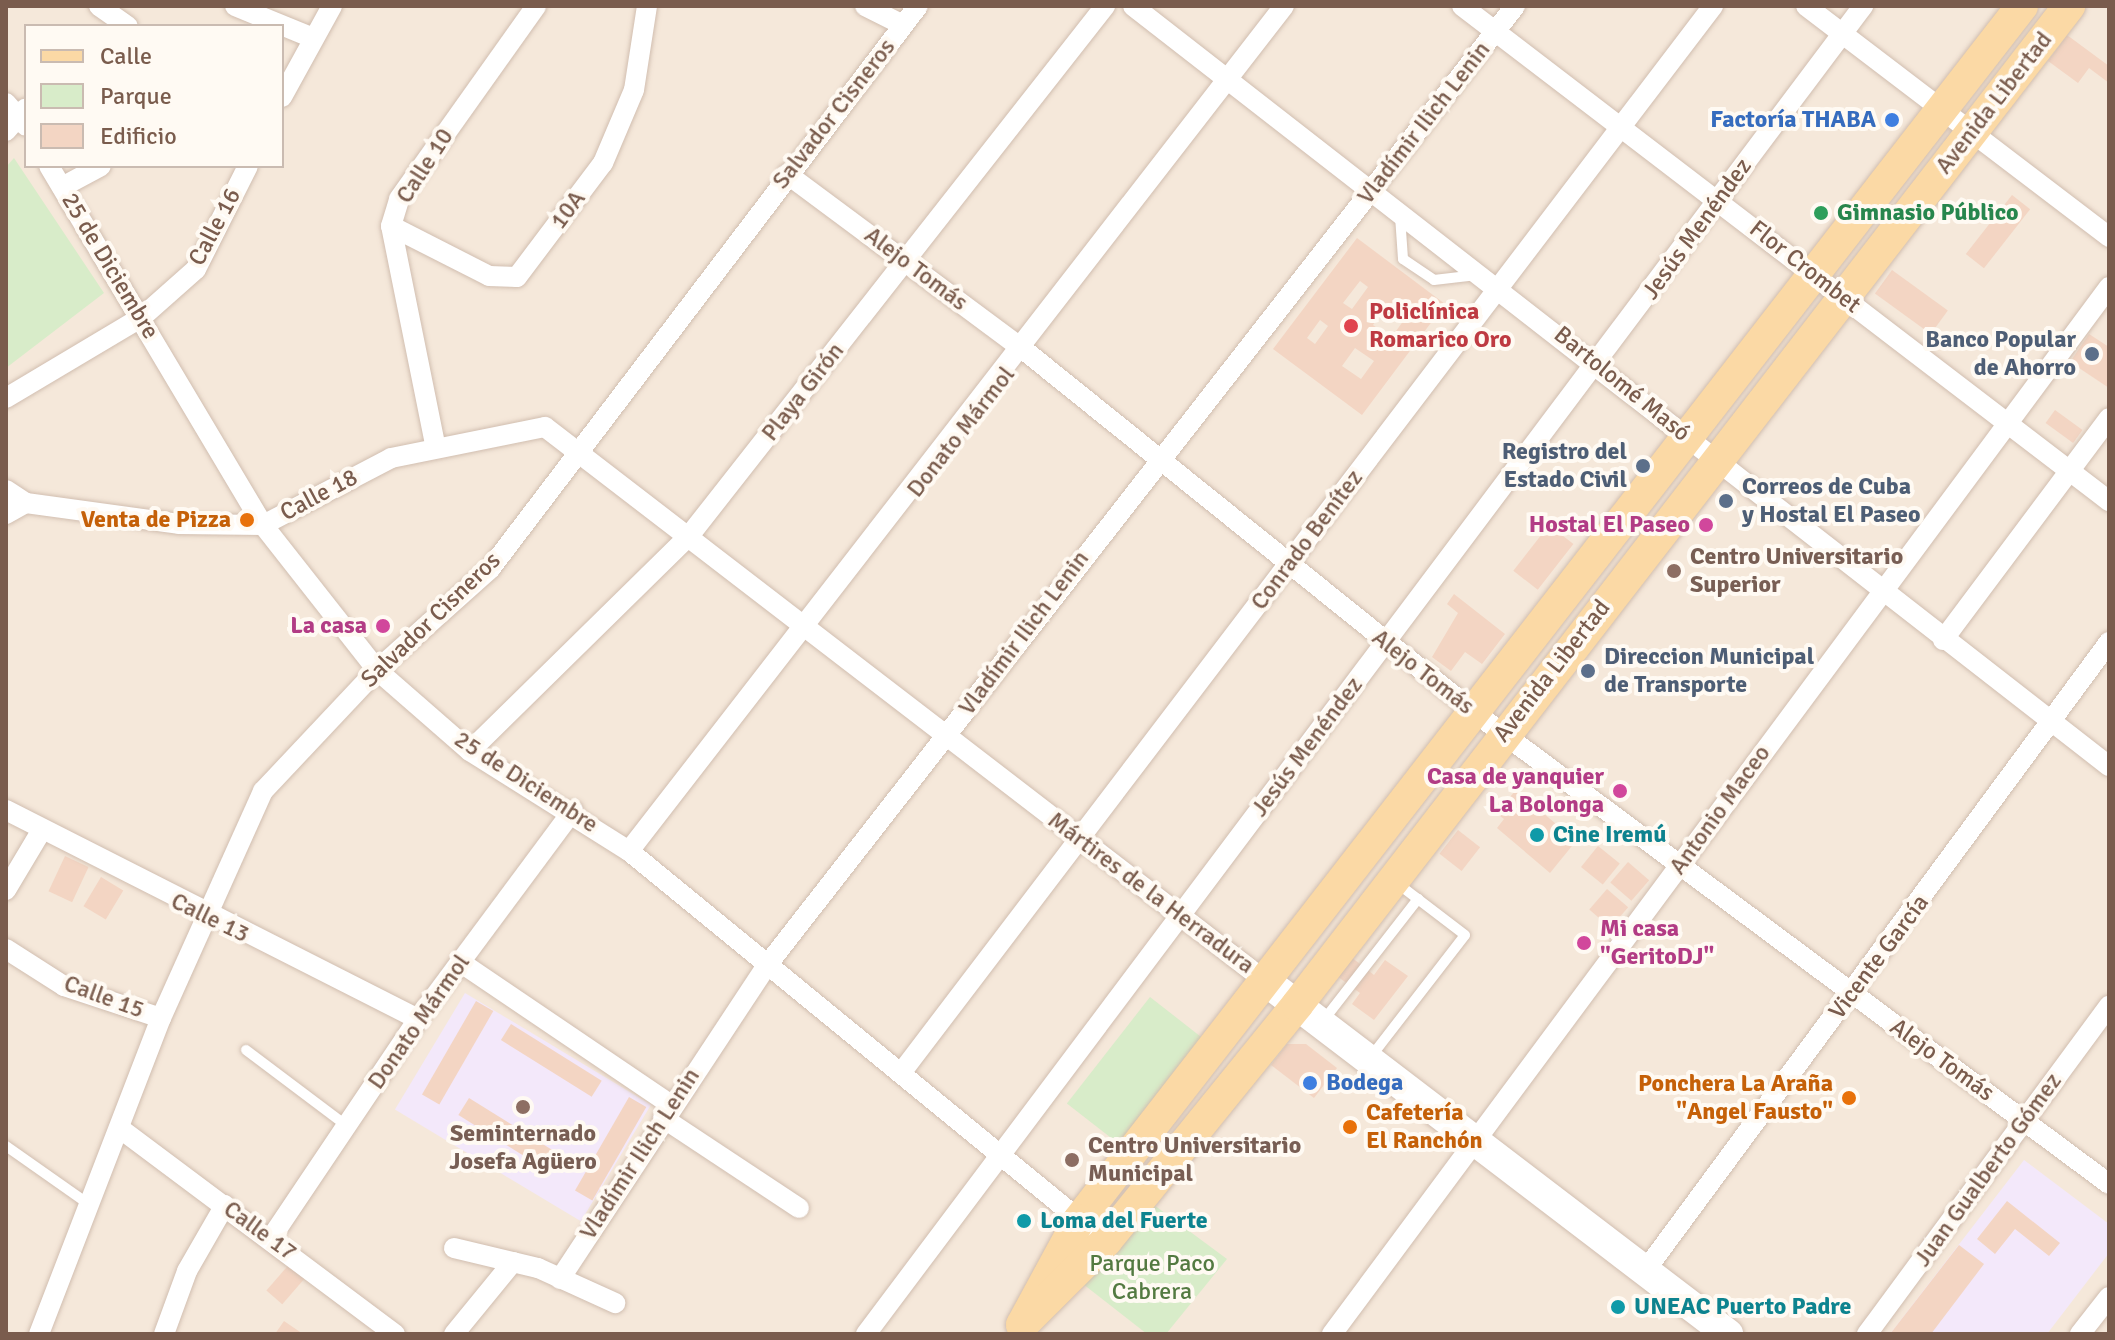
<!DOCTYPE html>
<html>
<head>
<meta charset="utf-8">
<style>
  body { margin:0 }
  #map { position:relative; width:2115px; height:1340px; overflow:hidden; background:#fdf6ec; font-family:Signika,sans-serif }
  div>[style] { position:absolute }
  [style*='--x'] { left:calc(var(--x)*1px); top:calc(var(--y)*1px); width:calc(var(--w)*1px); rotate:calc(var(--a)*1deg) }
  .residential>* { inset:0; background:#f5e8da }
  .education>* { inset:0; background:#f3e8fa; transform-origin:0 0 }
  .green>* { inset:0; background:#d8ecc9; transform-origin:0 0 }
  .building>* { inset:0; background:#f3d5c3; transform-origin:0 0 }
  .roads { filter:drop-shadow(0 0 2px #d1beb0) drop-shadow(0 0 2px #d1beb0) }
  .lane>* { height:10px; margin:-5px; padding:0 5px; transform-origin:5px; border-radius:5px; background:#fff }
  .street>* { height:20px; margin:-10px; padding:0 10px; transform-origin:10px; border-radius:10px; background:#fff }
  .secondary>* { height:30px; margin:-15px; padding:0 15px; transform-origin:15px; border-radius:15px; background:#fff }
  .primary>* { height:32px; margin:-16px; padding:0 16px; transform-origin:16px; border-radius:16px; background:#fbd9a5 }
  .dots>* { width:22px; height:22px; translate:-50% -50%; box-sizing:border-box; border:4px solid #fffaf3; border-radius:50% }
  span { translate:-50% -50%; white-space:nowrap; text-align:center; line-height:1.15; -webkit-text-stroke:8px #fffaf3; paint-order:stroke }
  .street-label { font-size:24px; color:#7a5c4d }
  .shop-label { font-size:24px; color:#366cbe; font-weight:700 }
  .right { translate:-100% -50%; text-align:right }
  .left { translate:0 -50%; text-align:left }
  .leisure-label { font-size:24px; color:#27864d; font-weight:700 }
  .health-label { font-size:24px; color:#be3a42; font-weight:700 }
  .service-label { font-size:24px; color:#4e5e75; font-weight:700 }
  .food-label { font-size:24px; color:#c56008; font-weight:700 }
  .hotel-label { font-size:24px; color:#b23c85; font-weight:700 }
  .education-label { font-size:24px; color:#785e54; font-weight:700 }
  .culture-label { font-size:24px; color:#0d838f; font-weight:700 }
  .park-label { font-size:24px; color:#537a41 }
  .frame { position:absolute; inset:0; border:8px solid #7a5c4d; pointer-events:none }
  .legend { position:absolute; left:24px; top:24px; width:260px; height:144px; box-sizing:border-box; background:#fffaf3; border:2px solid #cabbb1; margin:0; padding:10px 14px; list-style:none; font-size:24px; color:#7a5c4d }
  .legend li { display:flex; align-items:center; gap:16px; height:40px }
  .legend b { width:40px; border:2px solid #cabbb1 }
</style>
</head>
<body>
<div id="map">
  <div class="residential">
    <i style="clip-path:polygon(evenodd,6px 6px,2109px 6px,2109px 1334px,6px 1334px,6px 6px,26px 26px,282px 26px,282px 166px,26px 166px,26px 26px)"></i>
  </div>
  <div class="education">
    <i style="left:465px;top:993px;width:217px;height:136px;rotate:31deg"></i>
    <i style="clip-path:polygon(2024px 1160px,2109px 1224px,2109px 1253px,2047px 1334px,1890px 1334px)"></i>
  </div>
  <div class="green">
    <i style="clip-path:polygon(14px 158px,104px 293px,6px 368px,6px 167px)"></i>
    <i style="left:1150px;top:997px;width:75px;height:135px;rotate:38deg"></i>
    <i style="clip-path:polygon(1154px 1205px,1227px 1259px,1166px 1334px,1147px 1334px,1083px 1284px)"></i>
  </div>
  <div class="building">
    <i style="clip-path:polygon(2067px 35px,2109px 66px,2109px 83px,2089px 68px,2078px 83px,2048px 61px)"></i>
    <i style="left:2012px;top:195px;width:23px;height:75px;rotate:38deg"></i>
    <i style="clip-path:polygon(evenodd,1357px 238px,1445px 304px,1362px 415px,1273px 349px,1357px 238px,1360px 281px,1368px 287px,1352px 309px,1343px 303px,1360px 281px,1357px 238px,1386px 306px,1404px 320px,1391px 338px,1373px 325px,1386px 306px,1357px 238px,1320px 320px,1328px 326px,1315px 344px,1307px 338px,1320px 320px,1357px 238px,1355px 348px,1374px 361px,1361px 379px,1342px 366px,1355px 348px)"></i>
    <i style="left:1892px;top:270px;width:69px;height:29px;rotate:36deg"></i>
    <i style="clip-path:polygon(2089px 334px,2109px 347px,2109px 388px,2070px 362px)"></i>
    <i style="left:2055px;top:410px;width:34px;height:16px;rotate:36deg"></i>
    <i style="left:1549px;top:525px;width:31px;height:58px;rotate:38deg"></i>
    <i style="clip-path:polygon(1454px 594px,1505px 634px,1482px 664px,1465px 652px,1451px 671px,1432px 657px,1458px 613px,1447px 604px)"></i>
    <i style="clip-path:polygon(1516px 790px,1576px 841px,1550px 873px,1497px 828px,1504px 819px,1496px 813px)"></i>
    <i style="left:1458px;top:830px;width:28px;height:30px;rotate:38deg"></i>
    <i style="left:1598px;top:846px;width:28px;height:27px;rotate:39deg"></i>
    <i style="left:65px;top:856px;width:26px;height:39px;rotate:25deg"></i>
    <i style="left:1628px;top:862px;width:28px;height:27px;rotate:41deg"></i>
    <i style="left:101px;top:877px;width:26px;height:34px;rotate:31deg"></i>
    <i style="left:1607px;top:889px;width:28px;height:27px;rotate:41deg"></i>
    <i style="clip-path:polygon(1351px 957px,1374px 975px,1385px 960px,1408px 976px,1374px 1020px,1352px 1004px,1360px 993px,1337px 976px)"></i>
    <i style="left:476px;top:1001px;width:20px;height:108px;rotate:30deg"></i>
    <i style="left:511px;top:1024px;width:107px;height:19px;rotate:32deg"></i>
    <i style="clip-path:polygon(1287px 1044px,1306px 1044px,1337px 1068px,1314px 1098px,1271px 1065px)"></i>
    <i style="left:629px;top:1097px;width:20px;height:108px;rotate:30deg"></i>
    <i style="left:469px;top:1098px;width:109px;height:20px;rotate:32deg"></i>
    <i style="clip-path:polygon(2007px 1201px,2060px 1243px,2049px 1256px,2015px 1229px,1995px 1254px,1977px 1239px)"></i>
    <i style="clip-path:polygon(1959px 1245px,1984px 1264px,1931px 1334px,1890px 1334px)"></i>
    <i style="left:292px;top:1261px;width:21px;height:39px;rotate:41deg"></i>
    <i style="clip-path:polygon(284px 1321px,303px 1334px,275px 1334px)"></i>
  </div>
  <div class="roads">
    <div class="lane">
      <i style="--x:1400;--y:216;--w:43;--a:86"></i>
      <i style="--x:1403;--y:259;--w:37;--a:34"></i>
      <i style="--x:1434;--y:280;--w:43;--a:-6.6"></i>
      <i style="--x:1323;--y:1021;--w:155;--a:-52.1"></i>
      <i style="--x:246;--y:1050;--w:126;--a:37"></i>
      <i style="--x:1370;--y:1058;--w:155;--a:-52.3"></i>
      <i style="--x:1465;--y:935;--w:84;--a:-142.7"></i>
      <i style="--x:6;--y:1146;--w:103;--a:35.1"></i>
    </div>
    <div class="street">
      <i style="--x:99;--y:6;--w:35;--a:35"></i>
      <i style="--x:235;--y:6;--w:84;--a:22.3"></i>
      <i style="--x:865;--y:6;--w:42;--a:26.6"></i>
      <i style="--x:1133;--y:6;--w:1237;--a:37.91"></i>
      <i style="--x:1462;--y:6;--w:815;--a:37.42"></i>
      <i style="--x:1806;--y:6;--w:381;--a:37.3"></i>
      <i style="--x:282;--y:97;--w:104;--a:-61.2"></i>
      <i style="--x:6;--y:103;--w:30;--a:49"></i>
      <i style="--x:6;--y:131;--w:30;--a:-49"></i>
      <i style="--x:49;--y:166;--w:418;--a:59.2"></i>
      <i style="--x:263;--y:525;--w:184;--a:51.8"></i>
      <i style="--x:377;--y:670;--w:123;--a:41.1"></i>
      <i style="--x:470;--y:751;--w:188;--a:32.2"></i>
      <i style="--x:629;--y:851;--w:592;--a:39.31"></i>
      <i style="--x:787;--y:174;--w:295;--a:36.6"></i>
      <i style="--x:1024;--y:350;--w:578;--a:38.81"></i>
      <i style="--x:1474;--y:712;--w:791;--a:36.62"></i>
      <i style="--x:62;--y:187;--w:44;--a:-28.3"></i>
      <i style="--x:391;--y:226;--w:110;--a:27"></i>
      <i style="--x:489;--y:276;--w:28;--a:2"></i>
      <i style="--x:517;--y:277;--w:143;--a:-53"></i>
      <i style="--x:603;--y:163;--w:79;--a:-67"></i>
      <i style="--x:634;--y:90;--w:85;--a:-81.2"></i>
      <i style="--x:6;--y:398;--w:158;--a:-30.8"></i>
      <i style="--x:142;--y:317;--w:72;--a:-41.6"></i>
      <i style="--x:196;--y:269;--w:115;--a:-63.2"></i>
      <i style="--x:435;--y:444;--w:222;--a:-101.4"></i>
      <i style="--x:391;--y:226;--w:28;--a:-73"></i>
      <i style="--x:399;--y:199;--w:237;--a:-54.6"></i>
      <i style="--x:6;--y:490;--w:24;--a:33"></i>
      <i style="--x:6;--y:514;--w:23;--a:-29"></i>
      <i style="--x:26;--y:503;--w:154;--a:7.8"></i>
      <i style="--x:179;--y:524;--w:84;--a:0.7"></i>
      <i style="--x:263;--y:525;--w:144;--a:-27.6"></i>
      <i style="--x:391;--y:458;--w:157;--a:-11.4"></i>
      <i style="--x:545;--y:427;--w:912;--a:37.56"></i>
      <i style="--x:1943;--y:640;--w:277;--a:-53.2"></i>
      <i style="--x:470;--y:751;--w:307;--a:-44.5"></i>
      <i style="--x:689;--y:536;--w:674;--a:-51.87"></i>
      <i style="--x:6;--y:810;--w:462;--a:26.9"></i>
      <i style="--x:629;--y:851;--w:1069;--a:-52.22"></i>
      <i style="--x:6;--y:890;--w:66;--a:-59.2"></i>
      <i style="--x:6;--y:949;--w:69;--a:32.5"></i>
      <i style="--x:64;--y:986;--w:102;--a:18.3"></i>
      <i style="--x:460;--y:962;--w:254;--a:34.1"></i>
      <i style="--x:901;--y:1073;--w:1341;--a:-52.73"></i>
      <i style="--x:663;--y:1118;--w:163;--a:33.5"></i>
      <i style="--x:122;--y:1130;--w:341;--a:36.8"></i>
      <i style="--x:271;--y:1238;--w:264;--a:-56.1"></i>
      <i style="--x:418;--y:1019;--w:260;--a:-53.4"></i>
      <i style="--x:454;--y:1248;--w:86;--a:13.4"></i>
      <i style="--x:538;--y:1268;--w:85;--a:24.4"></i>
      <i style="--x:1645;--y:1271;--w:782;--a:-53.58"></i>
      <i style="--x:560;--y:1279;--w:377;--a:-56.6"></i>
      <i style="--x:768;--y:964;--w:1215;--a:-52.05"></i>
      <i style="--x:39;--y:1334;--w:339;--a:-68.9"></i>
      <i style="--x:161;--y:1018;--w:249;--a:-65.8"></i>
      <i style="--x:263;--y:791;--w:166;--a:-46.7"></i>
      <i style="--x:377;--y:670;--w:152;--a:-41.8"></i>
      <i style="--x:490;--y:569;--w:707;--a:-52.76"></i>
      <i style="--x:164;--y:1334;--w:67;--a:-69.9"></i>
      <i style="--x:187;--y:1271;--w:76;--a:-60.1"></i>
      <i style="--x:454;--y:1334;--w:93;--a:-50.7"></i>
      <i style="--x:866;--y:1334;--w:1661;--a:-53.1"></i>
      <i style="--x:1332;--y:1334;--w:1304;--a:-53.42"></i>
      <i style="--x:1867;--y:1334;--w:408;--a:-53.6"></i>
      <i style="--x:2080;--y:1334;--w:47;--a:-51.9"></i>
    </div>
    <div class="secondary">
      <i style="--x:1268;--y:983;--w:579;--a:37.35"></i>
    </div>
    <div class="primary">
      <i style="--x:2022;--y:6;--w:1537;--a:127.84"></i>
      <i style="--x:1079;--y:1220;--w:119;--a:118.5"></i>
      <i style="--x:1022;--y:1325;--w:119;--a:-45"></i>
      <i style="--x:1106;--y:1241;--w:304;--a:-51"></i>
      <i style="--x:1297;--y:1005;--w:1263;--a:-52.3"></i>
    </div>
  </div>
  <div class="dots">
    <i style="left:1892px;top:120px;background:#3f7fe0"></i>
    <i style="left:1821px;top:213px;background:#2e9e5b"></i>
    <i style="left:1351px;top:326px;background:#e0444e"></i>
    <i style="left:2092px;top:354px;background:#5c6f8a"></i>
    <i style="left:1643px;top:466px;background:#5c6f8a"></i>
    <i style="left:1726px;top:501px;background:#5c6f8a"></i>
    <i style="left:247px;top:520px;background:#e8710a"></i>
    <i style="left:1706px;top:525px;background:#d1479c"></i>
    <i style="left:1674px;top:571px;background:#8d6e63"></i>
    <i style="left:383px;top:626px;background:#d1479c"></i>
    <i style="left:1588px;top:671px;background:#5c6f8a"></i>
    <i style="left:1620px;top:791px;background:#d1479c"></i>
    <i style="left:1537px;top:835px;background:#0f9aa8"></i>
    <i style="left:1584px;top:943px;background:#d1479c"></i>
    <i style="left:1310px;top:1083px;background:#3f7fe0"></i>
    <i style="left:1849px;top:1098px;background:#e8710a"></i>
    <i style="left:523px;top:1107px;background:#8d6e63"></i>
    <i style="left:1350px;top:1127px;background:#e8710a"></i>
    <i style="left:1072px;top:1160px;background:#8d6e63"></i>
    <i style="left:1024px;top:1221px;background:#0f9aa8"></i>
    <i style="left:1618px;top:1307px;background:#0f9aa8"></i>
  </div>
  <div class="street-label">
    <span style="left:1994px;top:103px;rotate:-52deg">Avenida Libertad</span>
    <span style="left:834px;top:114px;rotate:-52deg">Salvador Cisneros</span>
    <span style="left:1424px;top:123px;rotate:-52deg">Vladímir Ilich Lenin</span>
    <span style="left:425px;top:166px;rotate:-57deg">Calle 10</span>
    <span style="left:568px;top:210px;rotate:-53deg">10A</span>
    <span style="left:215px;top:227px;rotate:-62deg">Calle 16</span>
    <span style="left:1697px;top:229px;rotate:-54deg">Jesús Menéndez</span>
    <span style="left:110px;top:266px;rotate:59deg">25 de Diciembre</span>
    <span style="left:1805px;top:267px;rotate:38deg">Flor Crombet</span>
    <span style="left:916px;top:269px;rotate:37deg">Alejo Tomás</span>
    <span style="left:1622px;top:384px;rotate:39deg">Bartolomé Masó</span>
    <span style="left:803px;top:392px;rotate:-52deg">Playa Girón</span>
    <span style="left:961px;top:432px;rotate:-52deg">Donato Mármol</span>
    <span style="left:319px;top:495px;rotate:-28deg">Calle 18</span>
    <span style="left:1307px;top:540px;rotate:-53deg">Conrado Benítez</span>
    <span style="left:431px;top:620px;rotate:-44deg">Salvador Cisneros</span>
    <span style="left:1024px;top:633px;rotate:-53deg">Vladímir Ilich Lenin</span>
    <span style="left:1552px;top:671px;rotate:-52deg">Avenida Libertad</span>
    <span style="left:1423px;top:672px;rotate:38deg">Alejo Tomás</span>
    <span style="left:1307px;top:747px;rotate:-53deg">Jesús Menéndez</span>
    <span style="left:526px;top:782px;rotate:33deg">25 de Diciembre</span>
    <span style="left:1720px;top:810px;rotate:-54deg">Antonio Maceo</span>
    <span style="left:1151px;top:893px;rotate:37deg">Mártires de la Herradura</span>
    <span style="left:210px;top:918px;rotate:26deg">Calle 13</span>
    <span style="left:1879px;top:957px;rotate:-53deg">Vicente García</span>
    <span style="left:104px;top:997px;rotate:20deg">Calle 15</span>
    <span style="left:419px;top:1022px;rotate:-55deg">Donato Mármol</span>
    <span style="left:1942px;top:1060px;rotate:36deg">Alejo Tomás</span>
    <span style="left:640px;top:1154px;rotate:-57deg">Vladímir Ilich Lenin</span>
    <span style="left:1988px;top:1170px;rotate:-54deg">Juan Gualberto Gómez</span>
    <span style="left:260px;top:1231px;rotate:36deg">Calle 17</span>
  </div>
  <div class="shop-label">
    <span class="right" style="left:1876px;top:120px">Factoría THABA</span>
    <span class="left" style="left:1326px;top:1083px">Bodega</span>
  </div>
  <div class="leisure-label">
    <span class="left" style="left:1837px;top:213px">Gimnasio Público</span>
  </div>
  <div class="health-label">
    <span class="left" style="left:1369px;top:326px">Policlínica<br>Romarico Oro</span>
  </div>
  <div class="service-label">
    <span class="right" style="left:2076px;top:354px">Banco Popular<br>de Ahorro</span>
    <span class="right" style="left:1627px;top:466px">Registro del<br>Estado Civil</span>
    <span class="left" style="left:1742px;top:501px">Correos de Cuba<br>y Hostal El Paseo</span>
    <span class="left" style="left:1604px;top:671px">Direccion Municipal<br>de Transporte</span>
  </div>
  <div class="food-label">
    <span class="right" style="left:231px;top:520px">Venta de Pizza</span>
    <span class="right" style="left:1833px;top:1098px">Ponchera La Araña<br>"Angel Fausto"</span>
    <span class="left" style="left:1366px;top:1127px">Cafetería<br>El Ranchón</span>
  </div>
  <div class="hotel-label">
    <span class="right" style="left:1690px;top:525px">Hostal El Paseo</span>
    <span class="right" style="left:367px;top:626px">La casa</span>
    <span class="right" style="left:1604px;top:791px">Casa de yanquier<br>La Bolonga</span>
    <span class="left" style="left:1600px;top:943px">Mi casa<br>"GeritoDJ"</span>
  </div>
  <div class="education-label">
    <span class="left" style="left:1690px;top:571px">Centro Universitario<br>Superior</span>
    <span style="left:523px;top:1148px">Seminternado<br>Josefa Agüero</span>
    <span class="left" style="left:1088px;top:1160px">Centro Universitario<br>Municipal</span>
  </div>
  <div class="culture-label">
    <span class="left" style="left:1553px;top:835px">Cine Iremú</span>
    <span class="left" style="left:1040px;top:1221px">Loma del Fuerte</span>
    <span class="left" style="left:1634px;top:1307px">UNEAC Puerto Padre</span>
  </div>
  <div class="park-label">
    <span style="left:1152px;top:1278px">Parque Paco<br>Cabrera</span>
  </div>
  <div class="frame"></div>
  <ul class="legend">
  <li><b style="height:10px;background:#fbd9a5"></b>Calle</li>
  <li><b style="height:22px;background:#d8ecc9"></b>Parque</li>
  <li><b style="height:22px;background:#f3d5c3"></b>Edificio</li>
  </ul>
</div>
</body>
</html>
